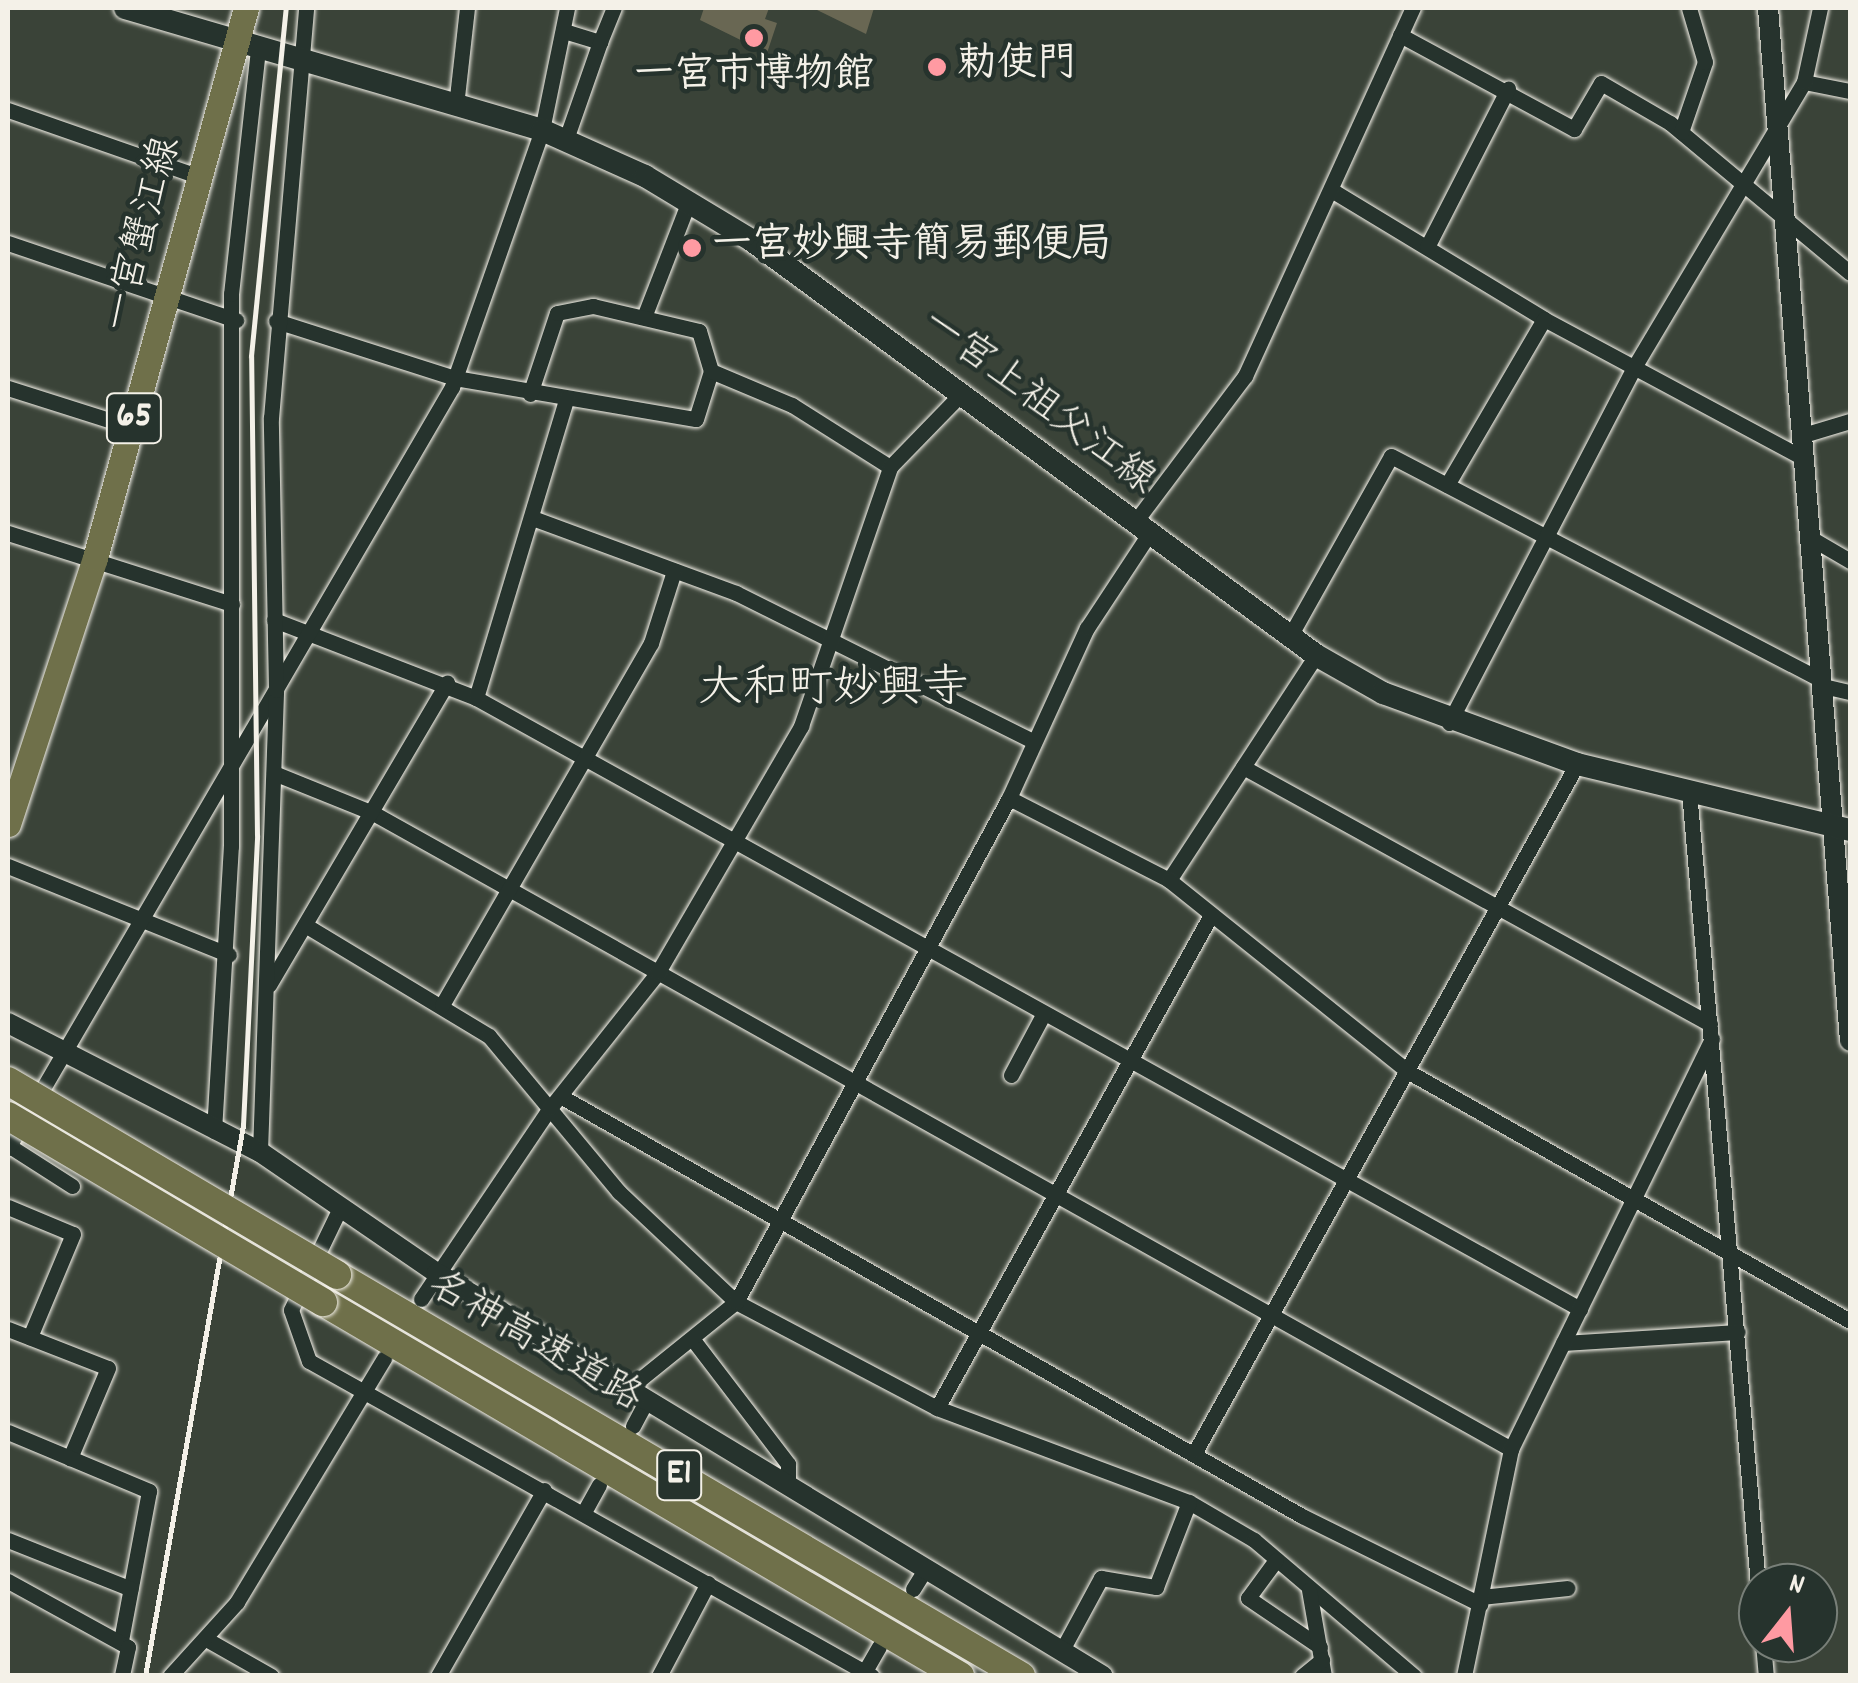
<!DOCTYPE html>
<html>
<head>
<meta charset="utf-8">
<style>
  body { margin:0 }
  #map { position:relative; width:1858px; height:1683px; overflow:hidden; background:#3a4338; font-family:Dekko,"Klee One",sans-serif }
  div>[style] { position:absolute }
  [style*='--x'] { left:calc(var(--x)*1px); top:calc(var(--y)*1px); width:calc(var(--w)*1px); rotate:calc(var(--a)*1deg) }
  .building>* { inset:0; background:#696753 }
  .roads { filter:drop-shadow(0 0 2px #f4f1e8) drop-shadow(0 0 2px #f4f1e8) }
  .minor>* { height:15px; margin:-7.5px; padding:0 7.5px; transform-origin:7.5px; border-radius:7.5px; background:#26332d }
  .tertiary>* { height:20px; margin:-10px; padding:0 10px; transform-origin:10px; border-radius:10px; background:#26332d }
  .secondary>* { height:22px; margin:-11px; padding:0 11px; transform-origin:11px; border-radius:11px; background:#26332d }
  .primary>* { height:25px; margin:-12.5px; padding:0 12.5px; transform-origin:12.5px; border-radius:12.5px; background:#6f704a }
  .motorway>* { height:28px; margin:-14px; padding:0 14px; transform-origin:14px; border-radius:14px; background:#6f704a }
  .rail>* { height:5px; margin:-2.5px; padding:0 2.5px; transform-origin:2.5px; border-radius:2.5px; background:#f4f1e8 }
  .bridges { filter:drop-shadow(0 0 2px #f4f1e8) drop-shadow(0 0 2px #f4f1e8) }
  .motorway-bridge>* { height:28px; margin:-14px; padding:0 14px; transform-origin:14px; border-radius:14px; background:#6f704a }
  .dots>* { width:28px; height:28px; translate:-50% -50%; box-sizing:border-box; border:5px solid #26332d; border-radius:50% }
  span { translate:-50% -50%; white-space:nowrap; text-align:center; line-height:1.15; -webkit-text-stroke:9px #26332d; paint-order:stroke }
  .shield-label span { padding:2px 8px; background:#26332d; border:2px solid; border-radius:8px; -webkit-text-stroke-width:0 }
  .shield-label { font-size:38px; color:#f4f1e8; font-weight:700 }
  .poi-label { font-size:40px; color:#f4f1e8; font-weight:700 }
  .left { translate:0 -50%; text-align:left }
  .street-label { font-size:40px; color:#f4f1e8 }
  .quarter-label { font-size:45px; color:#f4f1e8 }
  .frame { position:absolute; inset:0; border:10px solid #f4f1e8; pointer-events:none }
  .north { position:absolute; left:1738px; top:1563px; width:100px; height:100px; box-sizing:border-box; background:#26332d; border:2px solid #787f78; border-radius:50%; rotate:17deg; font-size:28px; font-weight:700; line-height:40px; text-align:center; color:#f4f1e8 }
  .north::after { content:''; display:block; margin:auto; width:35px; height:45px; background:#ff9aa2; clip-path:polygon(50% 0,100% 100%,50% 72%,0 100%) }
</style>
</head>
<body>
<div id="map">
  <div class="building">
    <i style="clip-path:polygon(704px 8px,769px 8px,765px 19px,777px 23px,767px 53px,700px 20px)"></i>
    <i style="clip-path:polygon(813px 8px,874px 8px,866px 34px)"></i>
  </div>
  <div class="roads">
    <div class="minor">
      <i style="--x:564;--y:31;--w:38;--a:17"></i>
      <i style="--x:600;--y:42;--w:103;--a:109.3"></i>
      <i style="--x:1400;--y:35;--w:198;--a:28.4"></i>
      <i style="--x:1574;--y:129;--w:53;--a:-59.6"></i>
      <i style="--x:1601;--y:83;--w:80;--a:30.1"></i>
      <i style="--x:1670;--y:123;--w:234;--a:39.8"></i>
      <i style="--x:600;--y:42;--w:37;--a:-68"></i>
      <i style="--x:1804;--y:82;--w:47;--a:11.1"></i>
      <i style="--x:456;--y:106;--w:99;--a:-83.6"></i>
      <i style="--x:8;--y:110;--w:203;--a:19.2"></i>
      <i style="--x:1681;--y:132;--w:74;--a:-71.1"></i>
      <i style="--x:1705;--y:62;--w:56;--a:-106.5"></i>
      <i style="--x:1333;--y:191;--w:247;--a:31.2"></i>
      <i style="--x:1544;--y:319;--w:292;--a:28.2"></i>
      <i style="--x:8;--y:243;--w:241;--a:18.7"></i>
      <i style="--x:1427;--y:247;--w:178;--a:-62.9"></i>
      <i style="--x:644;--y:317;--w:124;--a:-68.8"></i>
      <i style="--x:276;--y:321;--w:188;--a:17.7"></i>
      <i style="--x:455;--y:378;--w:244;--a:9.7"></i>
      <i style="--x:696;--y:419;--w:50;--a:-72.6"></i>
      <i style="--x:8;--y:388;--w:129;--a:17.6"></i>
      <i style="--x:530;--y:394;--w:85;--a:-71.6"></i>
      <i style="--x:557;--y:313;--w:37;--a:-11"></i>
      <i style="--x:593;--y:306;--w:109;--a:13.3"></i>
      <i style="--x:699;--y:331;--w:42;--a:73.3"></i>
      <i style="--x:711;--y:371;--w:88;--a:22.8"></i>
      <i style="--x:792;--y:405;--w:116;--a:32.3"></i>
      <i style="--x:1800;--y:436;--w:52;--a:-16.7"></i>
      <i style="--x:1447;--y:485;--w:192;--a:-59.7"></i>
      <i style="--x:535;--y:519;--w:214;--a:20.2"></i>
      <i style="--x:736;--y:593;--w:330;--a:26.5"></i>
      <i style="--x:1135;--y:522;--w:183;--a:-53"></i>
      <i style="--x:1245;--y:376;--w:405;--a:-65.5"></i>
      <i style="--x:8;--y:533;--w:235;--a:17.6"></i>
      <i style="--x:1809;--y:537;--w:48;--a:30.3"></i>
      <i style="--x:274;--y:620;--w:217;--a:21.1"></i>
      <i style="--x:476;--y:698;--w:1262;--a:28.96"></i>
      <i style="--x:1290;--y:636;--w:206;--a:-60.7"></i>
      <i style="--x:1391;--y:456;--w:487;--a:27.5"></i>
      <i style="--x:1823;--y:686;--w:28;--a:13"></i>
      <i style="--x:476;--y:698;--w:312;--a:-73.2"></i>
      <i style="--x:1449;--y:723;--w:399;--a:-62.5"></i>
      <i style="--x:1633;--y:369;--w:334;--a:-59.2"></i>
      <i style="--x:1804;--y:82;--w:76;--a:-77.8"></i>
      <i style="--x:1243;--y:767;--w:533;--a:28.82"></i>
      <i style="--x:274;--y:773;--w:107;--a:22"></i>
      <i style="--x:373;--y:813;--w:1304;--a:29.2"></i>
      <i style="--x:1689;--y:791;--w:797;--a:85.03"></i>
      <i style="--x:1009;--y:798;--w:187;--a:-65.4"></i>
      <i style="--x:1087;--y:628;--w:113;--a:-56.6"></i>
      <i style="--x:8;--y:866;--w:238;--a:21.9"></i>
      <i style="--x:1169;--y:880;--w:269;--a:-56.8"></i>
      <i style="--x:310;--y:928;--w:209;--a:31.1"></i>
      <i style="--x:489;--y:1036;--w:203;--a:50.2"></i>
      <i style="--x:619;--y:1192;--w:161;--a:43.2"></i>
      <i style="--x:736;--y:1302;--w:227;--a:27.8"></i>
      <i style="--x:937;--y:1408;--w:269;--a:20.5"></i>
      <i style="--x:1189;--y:1502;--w:75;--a:30.3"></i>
      <i style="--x:1254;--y:1540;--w:210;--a:40.4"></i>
      <i style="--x:269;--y:985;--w:351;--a:-59.5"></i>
      <i style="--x:442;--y:1005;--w:418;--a:-60"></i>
      <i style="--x:651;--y:643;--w:76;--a:-72.3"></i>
      <i style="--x:1011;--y:1075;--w:70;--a:-62"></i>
      <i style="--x:562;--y:1097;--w:850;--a:29.52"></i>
      <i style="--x:1302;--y:1516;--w:199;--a:26.3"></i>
      <i style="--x:35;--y:1102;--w:828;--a:-59.75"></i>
      <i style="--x:452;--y:387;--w:272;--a:-70.7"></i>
      <i style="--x:542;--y:130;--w:125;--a:-78.4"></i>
      <i style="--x:214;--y:1131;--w:286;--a:-86.6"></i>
      <i style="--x:231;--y:846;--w:552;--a:-90"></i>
      <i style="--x:231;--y:294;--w:245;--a:-83.7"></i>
      <i style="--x:8;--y:1145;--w:76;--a:32.6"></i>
      <i style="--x:8;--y:1148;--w:30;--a:-60"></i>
      <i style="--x:260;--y:1152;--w:462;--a:-88"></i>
      <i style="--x:276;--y:690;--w:272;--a:-91.1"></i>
      <i style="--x:271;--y:418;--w:411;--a:-85.1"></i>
      <i style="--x:8;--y:1207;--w:70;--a:22.6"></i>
      <i style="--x:73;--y:1234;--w:112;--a:112.7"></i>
      <i style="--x:340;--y:1208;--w:113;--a:115.7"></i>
      <i style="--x:291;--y:1310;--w:54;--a:70.6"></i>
      <i style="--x:309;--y:1361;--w:645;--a:29.23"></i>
      <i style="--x:421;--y:1299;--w:230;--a:-56"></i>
      <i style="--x:550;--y:1108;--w:174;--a:-51.5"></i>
      <i style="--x:658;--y:972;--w:285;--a:-59.8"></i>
      <i style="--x:801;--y:726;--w:274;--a:-71"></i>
      <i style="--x:890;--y:467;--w:102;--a:-45.8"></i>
      <i style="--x:8;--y:1329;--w:107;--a:21.3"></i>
      <i style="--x:108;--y:1368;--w:98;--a:112.9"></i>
      <i style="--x:694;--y:1341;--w:155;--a:52.6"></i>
      <i style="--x:788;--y:1464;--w:20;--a:90"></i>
      <i style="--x:1563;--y:1343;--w:175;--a:-3.6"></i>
      <i style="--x:628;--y:1389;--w:139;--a:-38.9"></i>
      <i style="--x:736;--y:1302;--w:573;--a:-61.56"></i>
      <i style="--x:1009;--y:798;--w:180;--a:27.1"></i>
      <i style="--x:1169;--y:880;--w:305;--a:38.7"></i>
      <i style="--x:1407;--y:1071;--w:509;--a:29.44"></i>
      <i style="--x:937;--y:1408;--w:564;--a:-60.94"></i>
      <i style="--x:633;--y:1426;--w:30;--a:-62"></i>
      <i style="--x:8;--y:1432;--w:153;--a:22.7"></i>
      <i style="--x:149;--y:1491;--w:153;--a:100.6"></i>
      <i style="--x:1196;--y:1450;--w:785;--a:-60.95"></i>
      <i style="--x:584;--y:1512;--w:31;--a:-61"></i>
      <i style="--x:8;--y:1540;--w:132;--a:21.7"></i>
      <i style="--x:1276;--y:1560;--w:47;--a:126.4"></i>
      <i style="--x:1248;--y:1598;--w:87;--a:34.2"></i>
      <i style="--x:8;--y:1581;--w:137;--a:28.8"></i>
      <i style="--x:128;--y:1647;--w:30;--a:102"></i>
      <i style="--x:913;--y:1589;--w:25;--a:-58"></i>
      <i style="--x:1309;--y:1590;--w:87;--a:80.1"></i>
      <i style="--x:1481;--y:1597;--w:87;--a:-5.9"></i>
      <i style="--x:206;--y:1639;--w:75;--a:29.6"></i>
      <i style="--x:1763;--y:1643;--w:33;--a:85"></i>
      <i style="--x:1062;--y:1650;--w:82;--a:-61.6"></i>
      <i style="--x:1101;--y:1578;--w:56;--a:9.3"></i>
      <i style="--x:1156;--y:1587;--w:91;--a:-68.8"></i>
      <i style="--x:865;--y:1671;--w:28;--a:-60"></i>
      <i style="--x:170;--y:1676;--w:100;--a:-47.8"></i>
      <i style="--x:237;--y:1602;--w:285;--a:-58.9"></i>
      <i style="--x:438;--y:1676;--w:214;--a:-60.3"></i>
      <i style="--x:659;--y:1676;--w:105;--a:-62.2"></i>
      <i style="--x:1302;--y:1676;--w:26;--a:-39"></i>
      <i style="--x:1464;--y:1676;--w:232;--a:-78.3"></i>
      <i style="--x:1511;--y:1449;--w:457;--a:-63.9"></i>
    </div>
    <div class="tertiary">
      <i style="--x:1768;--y:8;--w:1036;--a:85.46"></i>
      <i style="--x:8;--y:1023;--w:283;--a:27.1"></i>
      <i style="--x:260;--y:1152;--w:214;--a:34.4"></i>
      <i style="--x:437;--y:1273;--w:778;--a:31.18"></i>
    </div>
    <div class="secondary">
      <i style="--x:125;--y:8;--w:434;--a:16.3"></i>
      <i style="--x:542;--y:130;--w:113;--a:24.1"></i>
      <i style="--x:645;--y:176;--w:124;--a:31.1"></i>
      <i style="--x:751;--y:240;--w:701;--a:36.3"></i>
      <i style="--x:1316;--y:655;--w:77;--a:29.6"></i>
      <i style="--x:1383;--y:693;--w:207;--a:20.1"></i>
      <i style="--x:1577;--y:764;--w:281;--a:13.6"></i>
    </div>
    <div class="primary">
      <i style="--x:8;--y:824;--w:280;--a:-71.9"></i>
      <i style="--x:95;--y:558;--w:570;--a:-74.65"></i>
    </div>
    <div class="motorway">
      <i style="--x:337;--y:1275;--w:793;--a:30.38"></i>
      <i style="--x:323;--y:1302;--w:739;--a:30.42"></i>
    </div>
  </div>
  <div class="rail">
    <i style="--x:145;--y:1676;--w:560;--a:-79.91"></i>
    <i style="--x:243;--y:1125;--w:290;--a:-87.2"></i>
    <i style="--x:257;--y:835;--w:479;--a:-90.7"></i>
    <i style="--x:251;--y:356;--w:350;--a:-84.3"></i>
  </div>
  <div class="bridges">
    <div class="motorway-bridge">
      <i style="--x:8;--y:1081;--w:382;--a:30.5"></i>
      <i style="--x:8;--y:1116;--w:366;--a:30.6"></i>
    </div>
  </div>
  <div class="dots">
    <i style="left:754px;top:38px;background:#ff9aa2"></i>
    <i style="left:937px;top:67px;background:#ff9aa2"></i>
    <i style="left:692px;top:248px;background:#ff9aa2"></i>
  </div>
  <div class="shield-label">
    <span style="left:134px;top:418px">65</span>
    <span style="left:679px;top:1475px">E1</span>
  </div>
  <div class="poi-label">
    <span class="left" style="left:957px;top:67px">勅使門</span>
    <span style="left:754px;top:78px">一宮市博物館</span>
    <span class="left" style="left:712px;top:248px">一宮妙興寺簡易郵便局</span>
  </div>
  <div class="street-label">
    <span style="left:145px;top:235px;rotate:-75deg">一宮蟹江線</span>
    <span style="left:1037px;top:404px;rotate:37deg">一宮上祖父江線</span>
    <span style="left:534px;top:1344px;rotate:30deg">名神高速道路</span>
  </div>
  <div class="quarter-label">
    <span style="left:833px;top:692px">大和町妙興寺</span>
  </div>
  <div class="frame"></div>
  <div class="north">N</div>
</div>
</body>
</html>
